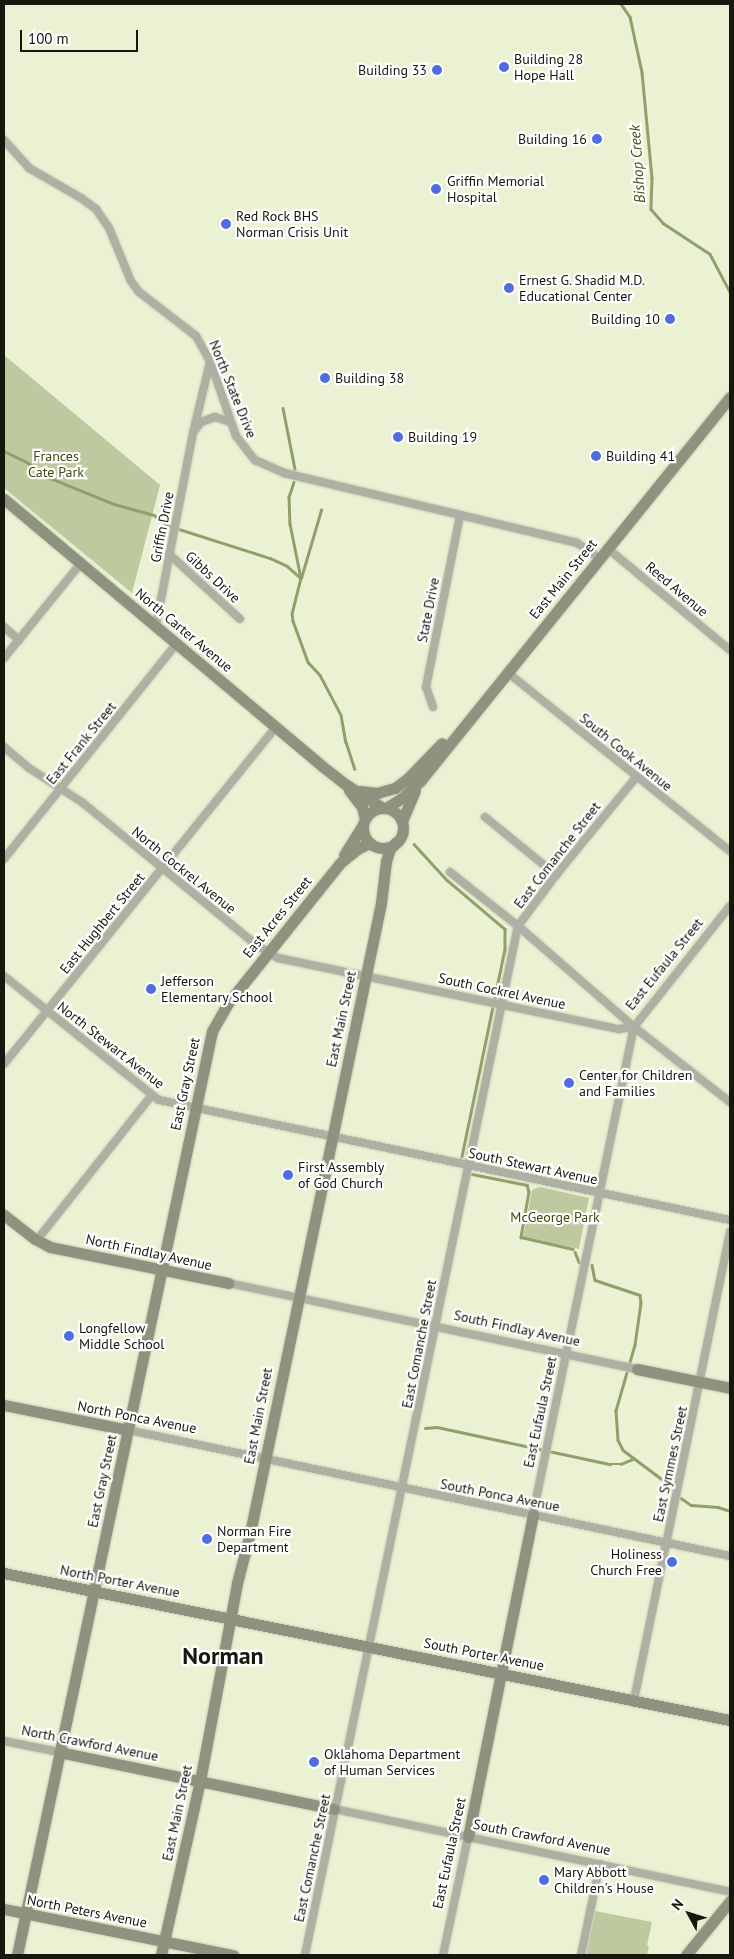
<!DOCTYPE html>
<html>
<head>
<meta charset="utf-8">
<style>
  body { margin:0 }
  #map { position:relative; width:734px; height:1959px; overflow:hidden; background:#eaf2d3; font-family:"PT Sans",sans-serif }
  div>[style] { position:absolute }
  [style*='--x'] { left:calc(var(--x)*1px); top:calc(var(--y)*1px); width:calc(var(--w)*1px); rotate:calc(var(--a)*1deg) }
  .green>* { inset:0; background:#bec99f }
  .stream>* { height:2.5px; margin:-1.25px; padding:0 1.25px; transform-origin:1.25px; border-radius:1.25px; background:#929f6b }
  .roads { filter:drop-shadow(0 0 1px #c8cfb3) drop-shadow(0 0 1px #c8cfb3) }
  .street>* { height:8px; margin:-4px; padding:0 4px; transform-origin:4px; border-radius:4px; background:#adb0a3 }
  .secondary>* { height:11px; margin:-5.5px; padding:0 5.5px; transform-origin:5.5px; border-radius:5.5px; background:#8d937f }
  .secondary>.ring { margin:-5.5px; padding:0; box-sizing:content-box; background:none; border:11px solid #8d937f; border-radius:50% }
  .dots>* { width:14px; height:14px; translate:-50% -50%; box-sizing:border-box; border:2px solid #fff; border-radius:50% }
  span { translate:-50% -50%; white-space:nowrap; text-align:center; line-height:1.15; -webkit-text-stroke:4.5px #fff; paint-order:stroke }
  .poi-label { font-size:14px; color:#15180d }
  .left { translate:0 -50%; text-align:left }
  .right { translate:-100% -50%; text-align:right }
  .street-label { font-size:14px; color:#15180d }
  .park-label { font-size:14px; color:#3f4a0e }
  .water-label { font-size:15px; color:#475319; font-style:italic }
  .town-label { font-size:24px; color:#15180d; font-weight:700 }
  .frame { position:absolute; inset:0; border:5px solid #15180d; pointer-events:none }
  .north { position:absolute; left:664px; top:1889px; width:50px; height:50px; -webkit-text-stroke:4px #fff; paint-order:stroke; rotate:309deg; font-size:14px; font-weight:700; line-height:20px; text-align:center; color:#15180d }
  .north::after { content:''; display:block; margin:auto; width:18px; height:22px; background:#15180d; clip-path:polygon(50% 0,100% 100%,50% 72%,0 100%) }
  .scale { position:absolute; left:20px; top:30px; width:118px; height:22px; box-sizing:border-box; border:2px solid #15180d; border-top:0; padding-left:6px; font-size:15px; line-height:18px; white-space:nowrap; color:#15180d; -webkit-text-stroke:4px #fff; paint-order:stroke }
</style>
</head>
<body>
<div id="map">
  <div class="green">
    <i style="clip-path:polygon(4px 355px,160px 485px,132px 593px,4px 488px)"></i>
    <i style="clip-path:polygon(540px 1187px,589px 1198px,579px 1249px,523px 1237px,532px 1190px)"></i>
    <i style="clip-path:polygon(595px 1911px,652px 1922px,647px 1945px,649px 1946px,647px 1955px,586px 1955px)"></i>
  </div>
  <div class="stream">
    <i style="--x:621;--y:4;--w:16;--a:55"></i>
    <i style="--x:630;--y:17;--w:56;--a:77.7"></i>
    <i style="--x:642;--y:72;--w:106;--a:84.6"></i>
    <i style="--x:652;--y:178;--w:31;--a:92"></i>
    <i style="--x:651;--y:209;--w:18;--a:49"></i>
    <i style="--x:663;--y:223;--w:56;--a:33.4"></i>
    <i style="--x:710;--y:254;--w:43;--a:62.2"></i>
    <i style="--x:283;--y:408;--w:62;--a:78.9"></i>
    <i style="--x:4;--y:451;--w:25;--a:26"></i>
    <i style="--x:27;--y:462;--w:28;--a:35"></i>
    <i style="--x:50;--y:478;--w:69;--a:22.1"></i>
    <i style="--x:114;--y:504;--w:41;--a:15.4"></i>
    <i style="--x:154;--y:515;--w:19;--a:36"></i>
    <i style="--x:294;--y:482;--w:16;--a:108"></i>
    <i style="--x:289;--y:497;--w:27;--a:88"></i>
    <i style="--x:290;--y:524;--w:55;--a:78.5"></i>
    <i style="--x:301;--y:578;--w:36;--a:104"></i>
    <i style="--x:292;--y:613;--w:8;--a:83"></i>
    <i style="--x:293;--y:621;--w:44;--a:69.9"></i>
    <i style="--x:308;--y:662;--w:18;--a:47"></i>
    <i style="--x:320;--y:675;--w:45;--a:62.3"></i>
    <i style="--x:341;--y:715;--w:27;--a:80"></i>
    <i style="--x:346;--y:742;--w:28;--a:72"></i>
    <i style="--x:179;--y:529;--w:96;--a:17.7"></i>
    <i style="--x:270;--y:558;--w:19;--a:25"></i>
    <i style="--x:287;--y:566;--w:18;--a:41"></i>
    <i style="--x:301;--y:578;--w:71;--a:-73.6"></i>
    <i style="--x:414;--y:844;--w:49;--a:47.5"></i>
    <i style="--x:447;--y:880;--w:76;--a:40.2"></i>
    <i style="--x:505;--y:929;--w:20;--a:90"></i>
    <i style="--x:505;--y:949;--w:212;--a:101.7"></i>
    <i style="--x:472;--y:1174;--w:56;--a:11.3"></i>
    <i style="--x:527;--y:1185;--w:7;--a:74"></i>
    <i style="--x:529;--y:1192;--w:46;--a:100.1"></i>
    <i style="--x:521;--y:1237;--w:53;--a:13"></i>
    <i style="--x:575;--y:1252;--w:11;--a:68"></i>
    <i style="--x:592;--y:1265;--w:15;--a:79"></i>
    <i style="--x:595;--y:1280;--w:47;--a:18.4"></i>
    <i style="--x:640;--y:1295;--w:8;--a:83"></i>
    <i style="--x:641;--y:1303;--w:42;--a:98.1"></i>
    <i style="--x:635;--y:1345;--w:69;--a:106.1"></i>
    <i style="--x:616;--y:1411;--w:29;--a:86"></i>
    <i style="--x:618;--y:1440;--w:11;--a:63"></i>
    <i style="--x:623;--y:1450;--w:50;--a:36.9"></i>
    <i style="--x:663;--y:1480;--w:12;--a:48"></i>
    <i style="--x:425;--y:1428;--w:12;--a:-5"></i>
    <i style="--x:437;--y:1427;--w:177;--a:12.1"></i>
    <i style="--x:610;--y:1464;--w:11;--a:0"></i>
    <i style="--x:621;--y:1464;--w:13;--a:-23"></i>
    <i style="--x:681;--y:1498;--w:12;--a:35"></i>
    <i style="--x:691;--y:1505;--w:27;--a:4"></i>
    <i style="--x:718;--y:1507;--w:13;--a:18"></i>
  </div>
  <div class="roads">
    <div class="street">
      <i style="--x:4;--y:140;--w:38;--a:48"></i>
      <i style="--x:29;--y:168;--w:60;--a:30"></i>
      <i style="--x:81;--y:198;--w:19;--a:36"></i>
      <i style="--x:96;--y:209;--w:23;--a:56"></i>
      <i style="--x:109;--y:228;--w:57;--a:67.5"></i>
      <i style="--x:131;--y:281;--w:14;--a:54"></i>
      <i style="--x:139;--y:292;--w:72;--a:37.7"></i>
      <i style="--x:196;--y:336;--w:29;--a:61"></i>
      <i style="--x:210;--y:361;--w:79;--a:70.9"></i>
      <i style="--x:236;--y:436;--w:31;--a:52"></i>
      <i style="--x:255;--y:460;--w:32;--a:24"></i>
      <i style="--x:284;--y:473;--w:301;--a:13.4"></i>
      <i style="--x:577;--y:543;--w:27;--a:34"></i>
      <i style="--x:195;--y:430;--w:10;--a:-53"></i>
      <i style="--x:201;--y:422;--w:15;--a:-20"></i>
      <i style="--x:215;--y:417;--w:16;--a:18"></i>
      <i style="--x:607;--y:548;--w:160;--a:39.7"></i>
      <i style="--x:169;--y:554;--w:96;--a:42.5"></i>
      <i style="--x:156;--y:625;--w:196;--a:-79.1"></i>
      <i style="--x:193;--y:433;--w:73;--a:-76.5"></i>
      <i style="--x:4;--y:627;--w:20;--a:41"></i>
      <i style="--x:4;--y:658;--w:122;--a:-51"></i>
      <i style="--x:507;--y:672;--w:286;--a:38.8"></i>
      <i style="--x:433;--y:707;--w:21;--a:-109"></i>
      <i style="--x:426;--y:687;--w:174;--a:-78.8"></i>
      <i style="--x:4;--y:747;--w:33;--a:40"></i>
      <i style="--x:29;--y:768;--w:64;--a:32.9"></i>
      <i style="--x:83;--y:803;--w:226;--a:39.3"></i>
      <i style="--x:258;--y:946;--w:23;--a:31"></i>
      <i style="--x:278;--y:958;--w:348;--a:11.8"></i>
      <i style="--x:619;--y:1029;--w:15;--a:-8"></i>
      <i style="--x:485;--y:817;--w:92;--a:39.2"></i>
      <i style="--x:4;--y:859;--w:277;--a:-51.3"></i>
      <i style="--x:450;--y:872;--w:87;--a:38.5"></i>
      <i style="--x:518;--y:926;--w:154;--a:41"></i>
      <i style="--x:634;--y:1027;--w:122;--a:38"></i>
      <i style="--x:4;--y:976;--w:198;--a:38.7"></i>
      <i style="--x:159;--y:1100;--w:583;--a:11.87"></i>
      <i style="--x:4;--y:1064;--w:433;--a:-51.1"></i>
      <i style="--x:37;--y:1240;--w:184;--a:-51.6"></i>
      <i style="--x:228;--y:1283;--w:418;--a:11.9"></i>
      <i style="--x:128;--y:1430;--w:615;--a:11.82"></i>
      <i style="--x:533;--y:1514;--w:497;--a:-78.3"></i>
      <i style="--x:634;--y:1027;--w:154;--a:-51.6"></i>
      <i style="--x:634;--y:1700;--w:478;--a:-78.4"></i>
      <i style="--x:4;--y:1741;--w:56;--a:11.3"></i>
      <i style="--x:334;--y:1809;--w:405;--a:11.8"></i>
      <i style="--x:305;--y:1955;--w:1051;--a:-78.31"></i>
      <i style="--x:518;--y:926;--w:64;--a:-53.3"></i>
      <i style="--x:556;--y:875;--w:128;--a:-50.7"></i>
      <i style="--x:443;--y:1955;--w:121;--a:-78"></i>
      <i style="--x:581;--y:1955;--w:93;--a:-78.2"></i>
    </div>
    <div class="secondary">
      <i style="--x:4;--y:499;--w:415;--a:40"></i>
      <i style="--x:322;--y:766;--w:29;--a:38"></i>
      <i style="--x:345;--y:784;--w:45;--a:32.3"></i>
      <i style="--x:349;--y:790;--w:21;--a:53"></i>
      <i style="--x:362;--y:807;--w:12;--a:76"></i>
      <i style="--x:360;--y:791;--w:17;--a:7"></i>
      <i style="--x:377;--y:793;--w:19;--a:-16"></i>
      <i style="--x:395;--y:788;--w:15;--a:-37"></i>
      <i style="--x:407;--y:779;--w:50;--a:-45.8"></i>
      <i style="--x:386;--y:808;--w:19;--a:-32"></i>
      <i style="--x:402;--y:798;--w:26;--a:-43"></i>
      <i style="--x:421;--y:780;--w:492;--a:-51.1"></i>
      <i class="ring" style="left:363px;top:808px;width:29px;height:29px"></i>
      <i style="--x:402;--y:821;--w:33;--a:-67"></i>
      <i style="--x:344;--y:855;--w:36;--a:-58"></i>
      <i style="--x:4;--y:1215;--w:39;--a:38"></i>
      <i style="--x:35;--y:1239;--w:17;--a:28"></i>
      <i style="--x:50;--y:1247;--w:182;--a:11.4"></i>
      <i style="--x:637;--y:1369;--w:95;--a:11.5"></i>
      <i style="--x:4;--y:1405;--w:126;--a:11.4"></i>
      <i style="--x:4;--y:1573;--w:741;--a:11.45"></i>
      <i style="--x:59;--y:1752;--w:281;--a:11.7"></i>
      <i style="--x:468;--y:1837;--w:329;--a:-78.6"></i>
      <i style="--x:4;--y:1909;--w:234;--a:11.4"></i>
      <i style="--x:17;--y:1955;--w:944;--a:-78.08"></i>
      <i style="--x:212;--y:1031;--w:32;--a:-60"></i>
      <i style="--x:228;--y:1003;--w:179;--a:-51.3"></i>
      <i style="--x:340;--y:863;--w:22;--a:-39"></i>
      <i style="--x:357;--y:849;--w:14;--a:-25"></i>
      <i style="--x:161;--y:1955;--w:178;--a:-77.4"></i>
      <i style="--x:200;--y:1781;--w:201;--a:-79.4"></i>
      <i style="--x:237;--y:1583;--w:52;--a:-75.4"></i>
      <i style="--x:250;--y:1533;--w:643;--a:-78.25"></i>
      <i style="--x:381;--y:903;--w:42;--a:-83.2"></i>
      <i style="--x:386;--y:861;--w:13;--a:-72"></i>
      <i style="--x:390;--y:849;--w:9;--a:-49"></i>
      <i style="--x:686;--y:1955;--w:70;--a:-50.8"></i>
    </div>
  </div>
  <div class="dots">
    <i style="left:504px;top:67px;background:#506ce1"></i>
    <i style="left:437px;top:70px;background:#506ce1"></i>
    <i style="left:597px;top:139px;background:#506ce1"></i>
    <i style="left:436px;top:189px;background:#506ce1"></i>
    <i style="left:226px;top:224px;background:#506ce1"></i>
    <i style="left:509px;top:288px;background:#506ce1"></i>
    <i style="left:670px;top:319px;background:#506ce1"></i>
    <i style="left:325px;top:378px;background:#506ce1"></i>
    <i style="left:398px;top:437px;background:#506ce1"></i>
    <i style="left:596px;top:456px;background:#506ce1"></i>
    <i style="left:151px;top:989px;background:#506ce1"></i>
    <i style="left:569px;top:1083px;background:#506ce1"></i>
    <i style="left:288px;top:1175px;background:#506ce1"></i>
    <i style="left:69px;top:1336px;background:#506ce1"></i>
    <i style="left:207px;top:1539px;background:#506ce1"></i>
    <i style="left:672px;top:1562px;background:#506ce1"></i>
    <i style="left:314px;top:1762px;background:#506ce1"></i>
    <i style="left:544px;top:1880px;background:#506ce1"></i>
  </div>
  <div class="poi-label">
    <span class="left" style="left:514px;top:67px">Building 28<br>Hope Hall</span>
    <span class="right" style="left:427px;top:70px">Building 33</span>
    <span class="right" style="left:587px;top:139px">Building 16</span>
    <span class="left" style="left:447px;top:189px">Griffin Memorial<br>Hospital</span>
    <span class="left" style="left:236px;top:224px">Red Rock BHS<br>Norman Crisis Unit</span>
    <span class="left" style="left:519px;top:288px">Ernest G. Shadid M.D.<br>Educational Center</span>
    <span class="right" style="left:660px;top:319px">Building 10</span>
    <span class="left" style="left:335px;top:378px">Building 38</span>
    <span class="left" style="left:408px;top:437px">Building 19</span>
    <span class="left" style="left:606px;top:456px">Building 41</span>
    <span class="left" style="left:161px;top:989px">Jefferson<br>Elementary School</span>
    <span class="left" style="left:579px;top:1083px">Center for Children<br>and Families</span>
    <span class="left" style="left:298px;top:1175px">First Assembly<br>of God Church</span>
    <span class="left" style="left:79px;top:1336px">Longfellow<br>Middle School</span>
    <span class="left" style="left:217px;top:1539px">Norman Fire<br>Department</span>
    <span class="right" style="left:662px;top:1562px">Holiness<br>Church Free</span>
    <span class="left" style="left:324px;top:1762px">Oklahoma Department<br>of Human Services</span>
    <span class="left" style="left:554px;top:1880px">Mary Abbott<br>Children's House</span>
  </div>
  <div class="street-label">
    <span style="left:233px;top:389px;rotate:68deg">North State Drive</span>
    <span style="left:162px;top:527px;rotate:-79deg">Griffin Drive</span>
    <span style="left:213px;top:577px;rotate:43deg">Gibbs Drive</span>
    <span style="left:563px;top:579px;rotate:-51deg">East Main Street</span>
    <span style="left:677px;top:589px;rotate:40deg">Reed Avenue</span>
    <span style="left:428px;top:610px;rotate:-79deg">State Drive</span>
    <span style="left:184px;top:630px;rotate:40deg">North Carter Avenue</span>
    <span style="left:81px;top:743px;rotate:-51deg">East Frank Street</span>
    <span style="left:626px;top:752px;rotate:39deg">South Cook Avenue</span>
    <span style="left:557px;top:855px;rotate:-52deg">East Comanche Street</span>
    <span style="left:184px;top:870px;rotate:39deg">North Cockrel Avenue</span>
    <span style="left:277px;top:917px;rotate:-51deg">East Acres Street</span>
    <span style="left:102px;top:923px;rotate:-51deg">East Hughbert Street</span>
    <span style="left:664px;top:964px;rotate:-51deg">East Eufaula Street</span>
    <span style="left:502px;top:991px;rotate:12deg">South Cockrel Avenue</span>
    <span style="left:341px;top:1019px;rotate:-78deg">East Main Street</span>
    <span style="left:111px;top:1045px;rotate:38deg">North Stewart Avenue</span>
    <span style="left:185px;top:1084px;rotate:-78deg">East Gray Street</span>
    <span style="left:533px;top:1166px;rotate:12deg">South Stewart Avenue</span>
    <span style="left:149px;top:1252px;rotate:12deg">North Findlay Avenue</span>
    <span style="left:517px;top:1328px;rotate:12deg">South Findlay Avenue</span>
    <span style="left:419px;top:1344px;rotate:-79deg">East Comanche Street</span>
    <span style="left:540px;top:1412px;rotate:-78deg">East Eufaula Street</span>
    <span style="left:258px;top:1416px;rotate:-79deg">East Main Street</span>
    <span style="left:137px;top:1417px;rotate:11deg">North Ponca Avenue</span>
    <span style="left:670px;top:1464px;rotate:-78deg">East Symmes Street</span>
    <span style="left:102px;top:1481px;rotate:-78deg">East Gray Street</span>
    <span style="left:500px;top:1495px;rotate:11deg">South Ponca Avenue</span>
    <span style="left:120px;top:1581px;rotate:11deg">North Porter Avenue</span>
    <span style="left:484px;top:1654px;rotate:11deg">South Porter Avenue</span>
    <span style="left:90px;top:1743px;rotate:11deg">North Crawford Avenue</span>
    <span style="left:177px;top:1813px;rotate:-78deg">East Main Street</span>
    <span style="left:542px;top:1837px;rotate:11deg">South Crawford Avenue</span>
    <span style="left:449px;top:1853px;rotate:-78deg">East Eufaula Street</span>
    <span style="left:312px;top:1858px;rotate:-78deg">East Comanche Street</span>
    <span style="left:87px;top:1911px;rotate:11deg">North Peters Avenue</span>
  </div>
  <div class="park-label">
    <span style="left:56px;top:464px">Frances<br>Cate Park</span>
    <span style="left:555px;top:1217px">McGeorge Park</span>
  </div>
  <div class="water-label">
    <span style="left:637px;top:164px;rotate:-94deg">Bishop Creek</span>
  </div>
  <div class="town-label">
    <span style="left:223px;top:1656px">Norman</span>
  </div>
  <div class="frame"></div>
  <div class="north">N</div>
  <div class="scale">100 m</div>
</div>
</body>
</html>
